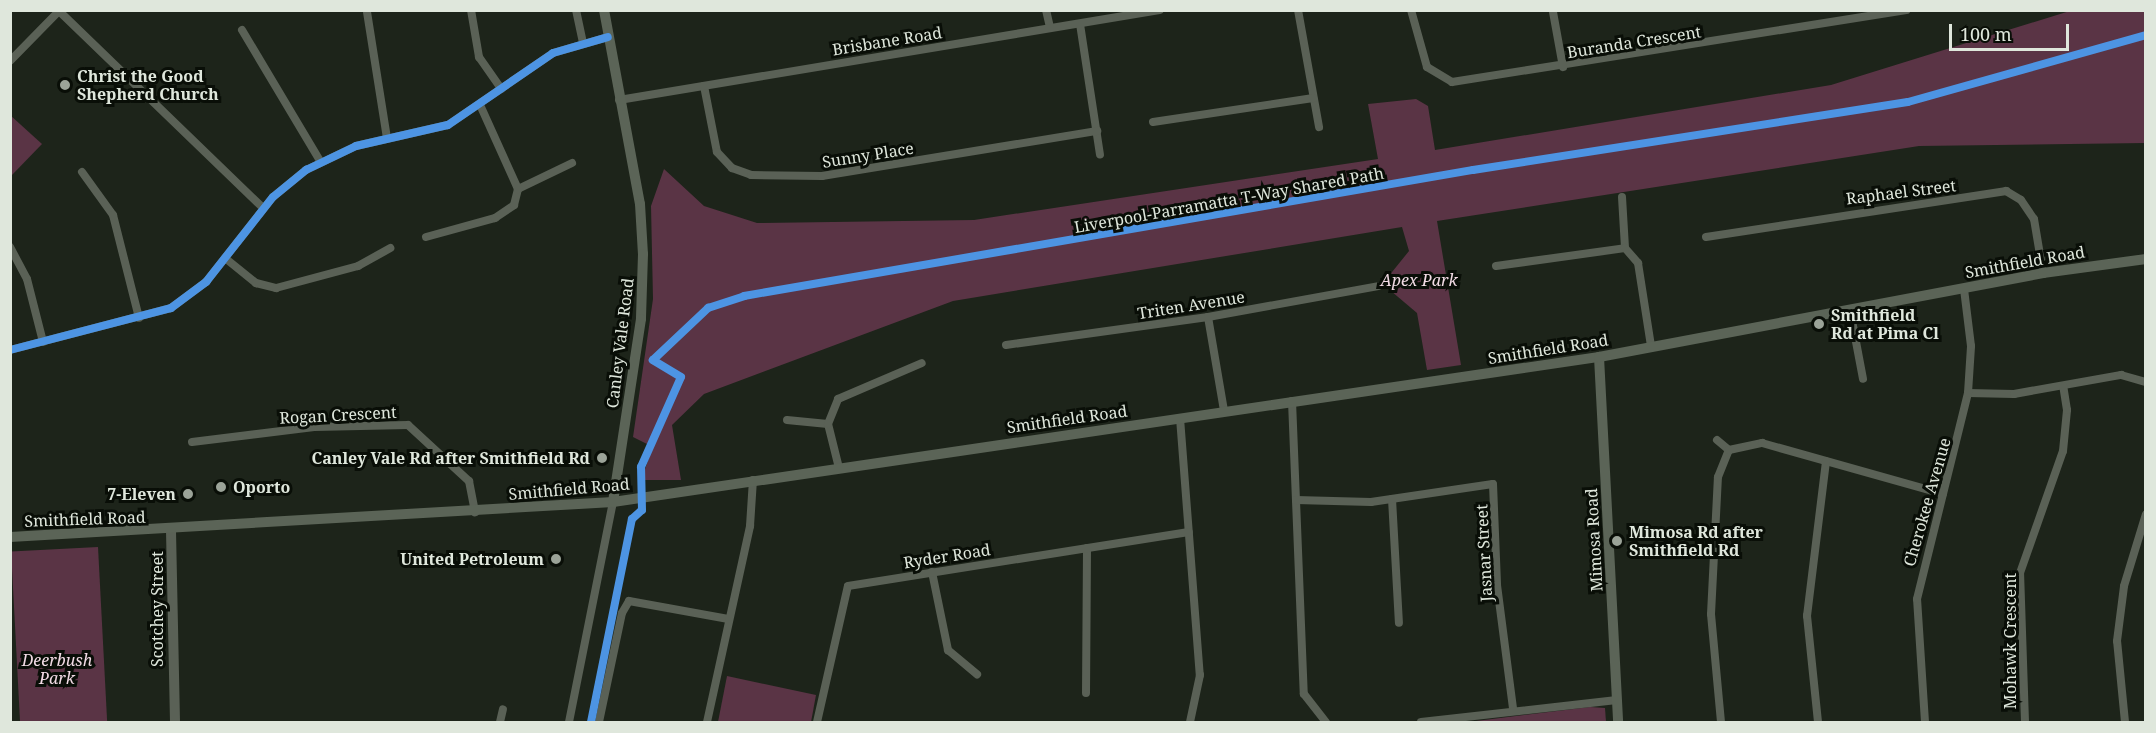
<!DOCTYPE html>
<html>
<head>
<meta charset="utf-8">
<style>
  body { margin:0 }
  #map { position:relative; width:2156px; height:733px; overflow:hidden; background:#1d241a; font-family:"Noto Serif",serif }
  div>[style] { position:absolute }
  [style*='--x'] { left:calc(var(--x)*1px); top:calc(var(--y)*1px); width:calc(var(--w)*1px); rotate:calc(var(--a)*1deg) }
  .green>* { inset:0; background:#5a3445; transform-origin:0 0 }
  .minor>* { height:8px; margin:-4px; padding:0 4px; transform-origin:4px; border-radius:4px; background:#5a6156 }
  .tertiary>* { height:10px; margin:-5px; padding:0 5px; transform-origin:5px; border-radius:5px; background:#5a6156 }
  .secondary>* { height:10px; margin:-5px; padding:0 5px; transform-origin:5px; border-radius:5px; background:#5b6457 }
  .cycleway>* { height:8px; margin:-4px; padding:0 4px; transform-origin:4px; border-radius:4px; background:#4d94e3 }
  .dots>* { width:16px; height:16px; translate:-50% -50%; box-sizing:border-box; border:3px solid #090e07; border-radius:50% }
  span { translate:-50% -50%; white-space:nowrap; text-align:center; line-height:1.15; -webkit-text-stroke:6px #090e07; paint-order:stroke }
  .street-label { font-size:16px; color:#dfe7dc }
  .poi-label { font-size:16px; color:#dfe7dc; font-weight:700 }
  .left { translate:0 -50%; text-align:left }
  .right { translate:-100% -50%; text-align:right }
  .park-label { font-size:16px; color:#f2dbe5; font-style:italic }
  .frame { position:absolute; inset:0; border:12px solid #dfe7dc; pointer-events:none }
  .scale { position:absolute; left:1949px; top:24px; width:120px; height:27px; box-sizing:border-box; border:3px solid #dfe7dc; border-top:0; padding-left:8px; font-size:18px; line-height:21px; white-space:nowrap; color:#dfe7dc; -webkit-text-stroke:4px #090e07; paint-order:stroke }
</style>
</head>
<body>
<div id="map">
  <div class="green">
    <i style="clip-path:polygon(2073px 10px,2145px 11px,2145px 143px,1919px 146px,1437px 221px,1461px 365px,1427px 370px,1417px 313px,1391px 291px,1388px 277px,1409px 251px,1402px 227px,953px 301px,704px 394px,672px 425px,681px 480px,641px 480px,653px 447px,633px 437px,653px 299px,651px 206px,664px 169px,704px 206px,757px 223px,974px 220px,1378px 159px,1368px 104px,1416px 99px,1428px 106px,1435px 150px,1831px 85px)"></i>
    <i style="clip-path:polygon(10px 115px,42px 144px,11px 176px,10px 176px)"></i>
    <i style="left:98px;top:547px;width:175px;height:87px;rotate:87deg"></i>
    <i style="clip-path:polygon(727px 676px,816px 695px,811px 722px,718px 722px)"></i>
    <i style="clip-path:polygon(1590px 707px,1605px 708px,1606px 722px,1468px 722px)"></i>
  </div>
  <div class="minor">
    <i style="--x:58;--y:10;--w:285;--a:44"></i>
    <i style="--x:471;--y:10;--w:48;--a:80.3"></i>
    <i style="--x:479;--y:57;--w:39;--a:55"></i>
    <i style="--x:576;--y:10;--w:33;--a:78"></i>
    <i style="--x:1046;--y:10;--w:18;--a:77"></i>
    <i style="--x:1298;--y:10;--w:119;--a:79.8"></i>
    <i style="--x:1411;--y:10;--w:59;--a:74.3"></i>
    <i style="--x:1427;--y:67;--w:29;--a:31"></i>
    <i style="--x:1452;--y:82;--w:460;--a:-9"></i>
    <i style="--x:367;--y:12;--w:128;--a:81"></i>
    <i style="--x:1553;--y:12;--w:56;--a:79.7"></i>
    <i style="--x:1080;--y:24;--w:132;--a:81.3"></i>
    <i style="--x:242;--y:30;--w:152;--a:59.2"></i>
    <i style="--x:10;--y:61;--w:70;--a:-45.6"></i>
    <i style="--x:704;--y:86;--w:67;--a:78.9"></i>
    <i style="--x:717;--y:152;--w:22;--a:47"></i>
    <i style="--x:732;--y:168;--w:20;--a:20"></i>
    <i style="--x:751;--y:175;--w:71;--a:0.8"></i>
    <i style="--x:822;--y:176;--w:279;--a:-9.3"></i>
    <i style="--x:619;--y:100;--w:548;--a:-9.45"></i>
    <i style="--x:1153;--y:122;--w:162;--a:-8.5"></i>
    <i style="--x:82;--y:172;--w:53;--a:54.2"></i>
    <i style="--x:113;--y:215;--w:106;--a:75.8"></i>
    <i style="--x:518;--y:189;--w:60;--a:-25.7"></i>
    <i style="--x:1622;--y:197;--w:51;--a:86.6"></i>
    <i style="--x:426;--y:237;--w:72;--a:-15.4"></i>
    <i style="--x:495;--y:218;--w:23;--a:-34"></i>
    <i style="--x:514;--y:205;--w:16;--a:-76"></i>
    <i style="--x:518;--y:189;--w:92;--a:-114.3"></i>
    <i style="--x:1706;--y:237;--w:304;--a:-8.7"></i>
    <i style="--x:2006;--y:191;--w:17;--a:31"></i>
    <i style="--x:2021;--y:200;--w:23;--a:56"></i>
    <i style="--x:2034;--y:219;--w:55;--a:80.5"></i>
    <i style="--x:10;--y:247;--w:36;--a:62"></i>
    <i style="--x:27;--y:279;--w:65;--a:75.7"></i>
    <i style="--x:225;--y:258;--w:40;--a:39"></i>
    <i style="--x:256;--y:283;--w:21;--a:14"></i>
    <i style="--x:276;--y:288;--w:85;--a:-15"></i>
    <i style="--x:358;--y:266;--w:37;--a:-29"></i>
    <i style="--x:1496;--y:266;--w:130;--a:-7.9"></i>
    <i style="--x:1625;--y:248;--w:20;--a:49"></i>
    <i style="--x:1638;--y:263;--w:84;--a:81.1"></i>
    <i style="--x:1850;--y:310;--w:70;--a:79.3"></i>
    <i style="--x:1208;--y:317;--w:95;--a:80.3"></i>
    <i style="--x:1006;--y:345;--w:204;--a:-7.9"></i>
    <i style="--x:1208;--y:317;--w:173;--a:-10.3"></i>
    <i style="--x:10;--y:350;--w:166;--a:-14.6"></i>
    <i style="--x:171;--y:308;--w:44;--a:-36.6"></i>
    <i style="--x:206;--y:282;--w:108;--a:-51.8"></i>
    <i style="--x:273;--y:197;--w:43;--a:-39.3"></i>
    <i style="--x:306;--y:170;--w:55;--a:-25.6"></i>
    <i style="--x:356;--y:146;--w:94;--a:-12.9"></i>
    <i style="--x:448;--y:125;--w:127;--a:-34.4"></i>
    <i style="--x:553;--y:53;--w:57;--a:-16.2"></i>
    <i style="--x:1968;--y:393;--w:46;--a:1.2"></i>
    <i style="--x:2014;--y:394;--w:109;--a:-10.1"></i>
    <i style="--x:2121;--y:375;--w:26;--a:16"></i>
    <i style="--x:1292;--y:401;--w:293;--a:87.7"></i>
    <i style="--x:1304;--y:694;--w:36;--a:52"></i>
    <i style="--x:1180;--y:418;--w:258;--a:85.6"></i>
    <i style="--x:1200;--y:675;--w:48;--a:102"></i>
    <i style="--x:787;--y:420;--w:41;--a:5.6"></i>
    <i style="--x:1717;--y:440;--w:16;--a:40"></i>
    <i style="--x:192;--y:442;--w:123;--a:-7"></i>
    <i style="--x:314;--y:427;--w:94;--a:-1.2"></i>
    <i style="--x:408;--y:425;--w:83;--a:42.6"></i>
    <i style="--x:469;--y:481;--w:32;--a:79"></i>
    <i style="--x:839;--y:468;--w:45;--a:-104"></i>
    <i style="--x:828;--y:424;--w:27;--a:-68"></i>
    <i style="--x:838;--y:399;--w:91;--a:-23.2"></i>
    <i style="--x:1392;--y:499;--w:124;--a:86.8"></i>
    <i style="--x:1296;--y:500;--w:75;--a:1.5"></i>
    <i style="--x:1371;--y:502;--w:123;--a:-8.4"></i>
    <i style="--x:1493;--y:484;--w:101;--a:87.7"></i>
    <i style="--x:1497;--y:585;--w:125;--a:82.6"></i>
    <i style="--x:932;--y:572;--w:80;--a:78.4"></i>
    <i style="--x:948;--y:650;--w:38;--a:40"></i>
    <i style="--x:1086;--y:693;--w:145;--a:-89.6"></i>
    <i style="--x:500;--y:722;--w:13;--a:-77"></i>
    <i style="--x:569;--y:722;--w:224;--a:-78.7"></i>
    <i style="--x:599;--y:722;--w:111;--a:-78.1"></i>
    <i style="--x:622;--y:613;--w:14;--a:-60"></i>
    <i style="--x:629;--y:601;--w:101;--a:10.3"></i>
    <i style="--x:707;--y:722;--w:201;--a:-77.6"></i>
    <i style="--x:750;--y:526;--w:46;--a:-86.3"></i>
    <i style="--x:817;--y:722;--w:139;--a:-77.2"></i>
    <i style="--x:848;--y:586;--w:345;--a:-9"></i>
    <i style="--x:1421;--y:722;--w:197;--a:-6.4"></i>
    <i style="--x:1721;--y:722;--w:108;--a:-95.3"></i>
    <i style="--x:1711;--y:614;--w:137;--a:-87.1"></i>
    <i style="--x:1718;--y:477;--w:29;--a:-68"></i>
    <i style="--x:1729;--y:450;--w:34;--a:-12"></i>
    <i style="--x:1762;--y:443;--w:188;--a:15.7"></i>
    <i style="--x:1818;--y:722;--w:107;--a:-95.9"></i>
    <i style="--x:1807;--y:616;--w:156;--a:-83"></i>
    <i style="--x:1925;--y:722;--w:123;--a:-93.7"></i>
    <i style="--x:1917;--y:599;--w:212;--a:-76.1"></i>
    <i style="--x:1968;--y:393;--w:47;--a:-86.3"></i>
    <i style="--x:1971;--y:346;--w:57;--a:-97"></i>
    <i style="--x:2025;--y:722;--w:149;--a:-91.9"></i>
    <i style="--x:2020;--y:573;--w:129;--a:-70.6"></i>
    <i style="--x:2063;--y:451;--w:41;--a:-84.4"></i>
    <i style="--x:2067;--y:410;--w:24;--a:-99"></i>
    <i style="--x:2125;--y:722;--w:81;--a:-95.6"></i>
    <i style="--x:2117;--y:641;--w:55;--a:-82.7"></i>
    <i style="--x:2124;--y:586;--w:75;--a:-73"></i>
  </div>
  <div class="tertiary">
    <i style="--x:171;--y:531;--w:191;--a:88.8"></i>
  </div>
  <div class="secondary">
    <i style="--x:604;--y:10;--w:197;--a:79.5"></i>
    <i style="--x:640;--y:204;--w:50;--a:86.6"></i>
    <i style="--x:643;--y:254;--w:65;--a:91.8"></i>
    <i style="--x:641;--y:319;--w:185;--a:98.7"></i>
    <i style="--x:1599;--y:357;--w:365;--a:87"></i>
    <i style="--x:10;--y:537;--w:604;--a:-3.32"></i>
    <i style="--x:613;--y:502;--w:997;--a:-8.37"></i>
    <i style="--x:1599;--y:357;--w:452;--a:-10.7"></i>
    <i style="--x:2043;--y:273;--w:104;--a:-7.7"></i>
  </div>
  <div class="cycleway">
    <i style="--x:10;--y:350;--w:166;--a:-14.6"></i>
    <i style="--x:171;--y:308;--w:44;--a:-36.6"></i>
    <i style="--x:206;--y:282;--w:108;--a:-51.8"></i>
    <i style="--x:273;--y:197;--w:43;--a:-39.3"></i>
    <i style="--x:306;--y:170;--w:55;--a:-25.6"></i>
    <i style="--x:356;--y:146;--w:94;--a:-12.9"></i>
    <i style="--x:448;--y:125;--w:127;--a:-34.4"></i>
    <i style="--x:553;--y:53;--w:57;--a:-16.2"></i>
    <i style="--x:591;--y:722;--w:207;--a:-78.6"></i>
    <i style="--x:632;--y:519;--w:13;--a:-42"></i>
    <i style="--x:642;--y:510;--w:43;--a:-91.3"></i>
    <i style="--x:641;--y:467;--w:98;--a:-66"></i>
    <i style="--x:681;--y:377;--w:33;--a:-149"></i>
    <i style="--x:653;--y:360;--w:76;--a:-43.4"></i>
    <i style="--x:708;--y:308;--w:38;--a:-18"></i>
    <i style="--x:744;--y:296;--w:740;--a:-9.81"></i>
    <i style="--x:1473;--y:170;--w:440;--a:-8.9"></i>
    <i style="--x:1908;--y:102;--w:247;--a:-15.7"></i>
  </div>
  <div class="dots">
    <i style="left:65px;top:85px;background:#9ba398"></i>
    <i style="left:1819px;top:324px;background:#9ba398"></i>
    <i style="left:602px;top:458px;background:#9ba398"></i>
    <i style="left:221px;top:487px;background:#9ba398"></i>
    <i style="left:188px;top:494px;background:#9ba398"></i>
    <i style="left:1617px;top:541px;background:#9ba398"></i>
    <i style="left:556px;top:559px;background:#9ba398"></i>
  </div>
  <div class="street-label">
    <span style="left:887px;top:41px;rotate:-9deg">Brisbane Road</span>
    <span style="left:1634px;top:42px;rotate:-9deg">Buranda Crescent</span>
    <span style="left:868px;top:155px;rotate:-9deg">Sunny Place</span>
    <span style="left:1901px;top:192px;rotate:-7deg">Raphael Street</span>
    <span style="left:1229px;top:200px;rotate:-10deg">Liverpool-Parramatta T-Way Shared Path</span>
    <span style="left:2025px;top:262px;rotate:-10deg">Smithfield Road</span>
    <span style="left:1191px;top:305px;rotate:-9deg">Triten Avenue</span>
    <span style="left:620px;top:343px;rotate:-83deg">Canley Vale Road</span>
    <span style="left:1548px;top:349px;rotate:-9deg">Smithfield Road</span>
    <span style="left:338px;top:415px;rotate:-3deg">Rogan Crescent</span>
    <span style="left:1067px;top:419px;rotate:-8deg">Smithfield Road</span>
    <span style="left:569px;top:489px;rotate:-5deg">Smithfield Road</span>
    <span style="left:1927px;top:502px;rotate:-74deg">Cherokee Avenue</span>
    <span style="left:85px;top:519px;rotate:-2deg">Smithfield Road</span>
    <span style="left:1594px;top:540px;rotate:-93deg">Mimosa Road</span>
    <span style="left:1484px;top:553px;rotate:-93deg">Jasnar Street</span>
    <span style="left:947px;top:556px;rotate:-9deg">Ryder Road</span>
    <span style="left:157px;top:609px;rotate:-90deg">Scotchey Street</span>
    <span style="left:2010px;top:641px;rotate:-90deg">Mohawk Crescent</span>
  </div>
  <div class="poi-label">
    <span class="left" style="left:77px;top:85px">Christ the Good<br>Shepherd Church</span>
    <span class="left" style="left:1831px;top:324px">Smithfield<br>Rd at Pima Cl</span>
    <span class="right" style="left:590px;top:458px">Canley Vale Rd after Smithfield Rd</span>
    <span class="left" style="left:233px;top:487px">Oporto</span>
    <span class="right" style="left:176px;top:494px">7-Eleven</span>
    <span class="left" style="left:1629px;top:541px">Mimosa Rd after<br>Smithfield Rd</span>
    <span class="right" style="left:544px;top:559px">United Petroleum</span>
  </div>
  <div class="park-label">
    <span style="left:1419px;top:280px">Apex Park</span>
    <span style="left:57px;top:669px">Deerbush<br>Park</span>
  </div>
  <div class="frame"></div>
  <div class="scale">100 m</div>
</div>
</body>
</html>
